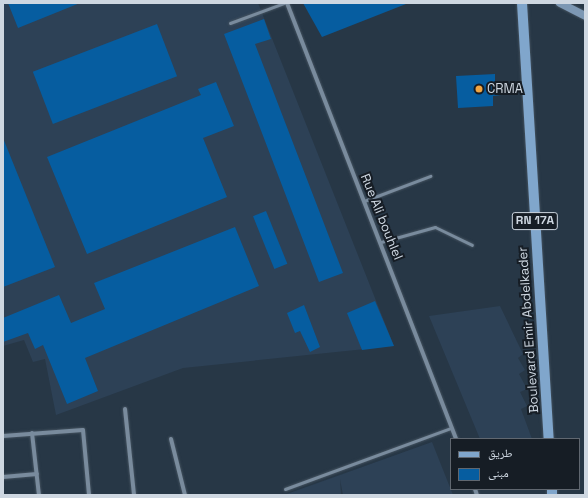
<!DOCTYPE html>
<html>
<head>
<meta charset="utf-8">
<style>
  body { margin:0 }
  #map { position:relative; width:588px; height:498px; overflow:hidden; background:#273746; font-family:"Space Grotesk","Noto Naskh Arabic",sans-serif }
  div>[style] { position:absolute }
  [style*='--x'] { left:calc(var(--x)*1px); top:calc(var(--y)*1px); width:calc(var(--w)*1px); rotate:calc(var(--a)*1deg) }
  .built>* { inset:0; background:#2d4156 }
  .building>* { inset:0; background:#065da0; transform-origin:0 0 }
  .roads { filter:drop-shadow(0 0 1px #44525f) drop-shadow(0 0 1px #44525f) }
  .lane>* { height:3px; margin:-1.5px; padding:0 1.5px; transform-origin:1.5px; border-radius:1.5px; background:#798b9d }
  .street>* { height:4px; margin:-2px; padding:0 2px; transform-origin:2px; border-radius:2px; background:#798b9d }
  .secondary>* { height:8px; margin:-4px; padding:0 4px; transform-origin:4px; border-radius:4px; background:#7d98b4 }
  .primary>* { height:10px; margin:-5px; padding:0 5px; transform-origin:5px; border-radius:5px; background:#80a6cc }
  .dots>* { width:11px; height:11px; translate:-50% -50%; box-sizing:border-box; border:2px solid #161d25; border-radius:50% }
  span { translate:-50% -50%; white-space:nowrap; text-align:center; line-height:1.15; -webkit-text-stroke:4px #161d25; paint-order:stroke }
  .shield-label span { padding:1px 3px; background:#161d25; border:1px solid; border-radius:3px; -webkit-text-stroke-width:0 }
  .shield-label { font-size:12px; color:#ced7e1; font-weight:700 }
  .poi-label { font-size:13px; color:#ced7e1 }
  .left { translate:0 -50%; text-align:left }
  .street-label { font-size:13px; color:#ced7e1 }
  .frame { position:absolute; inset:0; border:4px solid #ced7e1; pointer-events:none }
  .legend { position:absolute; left:450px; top:438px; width:130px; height:52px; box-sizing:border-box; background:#161d25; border:1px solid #606770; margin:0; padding:5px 7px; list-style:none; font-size:12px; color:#ced7e1 }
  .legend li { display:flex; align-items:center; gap:8px; height:20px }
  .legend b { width:20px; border:1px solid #606770 }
</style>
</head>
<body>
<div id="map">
  <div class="built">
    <i style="clip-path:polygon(3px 3px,258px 3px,394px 346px,183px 368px,56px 415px,45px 359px,33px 362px,24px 340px,3px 346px)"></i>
    <i style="clip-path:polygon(500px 306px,523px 354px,518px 358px,525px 370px,519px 374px,527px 389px,520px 392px,527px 406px,521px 409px,532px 439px,480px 439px,429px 316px)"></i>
    <i style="clip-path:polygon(432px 442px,453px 495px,343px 495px,340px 479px,341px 495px,284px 495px)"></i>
  </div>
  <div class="building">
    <i style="clip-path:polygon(8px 3px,80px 3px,18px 28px)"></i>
    <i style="clip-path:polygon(303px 3px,406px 3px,406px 4px,322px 37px)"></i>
    <i style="clip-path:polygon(264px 19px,271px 39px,255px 44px,343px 273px,319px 282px,224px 34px)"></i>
    <i style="left:157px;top:24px;width:56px;height:133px;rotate:69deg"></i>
    <i style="clip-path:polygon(495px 74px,495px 83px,500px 83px,501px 95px,493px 96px,493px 106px,458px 108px,456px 76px)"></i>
    <i style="clip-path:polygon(216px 82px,234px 126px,203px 138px,227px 197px,87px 254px,47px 157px,201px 95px,198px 89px)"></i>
    <i style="clip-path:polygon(3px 138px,55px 267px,3px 287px)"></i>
    <i style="left:266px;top:211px;width:57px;height:14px;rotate:68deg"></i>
    <i style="clip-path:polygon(235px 227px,259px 286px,85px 358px,98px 391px,67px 404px,43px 345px,35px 349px,28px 333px,3px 342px,3px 318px,59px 295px,71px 323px,105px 309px,94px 283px)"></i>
    <i style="clip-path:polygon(375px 301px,394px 346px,362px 350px,347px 313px)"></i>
    <i style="clip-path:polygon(304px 305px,320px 347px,310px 352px,300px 331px,295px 333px,287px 313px)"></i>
  </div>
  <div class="roads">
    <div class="lane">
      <i style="--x:230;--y:23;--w:58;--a:-20.3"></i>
      <i style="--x:364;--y:201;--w:71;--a:-20.7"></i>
      <i style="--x:381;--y:242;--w:56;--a:-15.5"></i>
      <i style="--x:435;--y:227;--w:41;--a:25.9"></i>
      <i style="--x:285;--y:489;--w:177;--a:-20.2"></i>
    </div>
    <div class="street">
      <i style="--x:287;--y:3;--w:468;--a:68.8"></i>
      <i style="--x:125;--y:409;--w:86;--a:84"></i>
      <i style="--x:32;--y:433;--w:62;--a:83.6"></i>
      <i style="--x:3;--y:436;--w:80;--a:-4.3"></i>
      <i style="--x:83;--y:430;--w:65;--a:84.7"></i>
      <i style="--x:171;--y:439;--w:58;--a:76"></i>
      <i style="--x:3;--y:477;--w:34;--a:-5"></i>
      <i style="--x:475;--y:489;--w:6;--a:72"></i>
    </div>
    <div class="secondary">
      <i style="--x:560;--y:3;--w:28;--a:27"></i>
    </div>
    <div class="primary">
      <i style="--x:522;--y:3;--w:437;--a:86.5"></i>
      <i style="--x:552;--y:489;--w:6;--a:90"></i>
    </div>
  </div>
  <div class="dots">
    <i style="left:479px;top:89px;background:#f2a541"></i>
  </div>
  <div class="shield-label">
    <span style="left:535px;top:221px">RN 17A</span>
  </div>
  <div class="poi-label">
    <span class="left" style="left:487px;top:89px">CRMA</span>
  </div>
  <div class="street-label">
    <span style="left:381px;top:217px;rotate:68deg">Rue Ali bouhlel</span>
    <span style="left:529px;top:330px;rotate:-94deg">Boulevard Emir Abdelkader</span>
  </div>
  <div class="frame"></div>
  <ul class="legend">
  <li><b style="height:5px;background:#80a6cc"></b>طريق</li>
  <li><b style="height:11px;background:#065da0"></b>مبنى</li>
  </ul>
</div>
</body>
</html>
